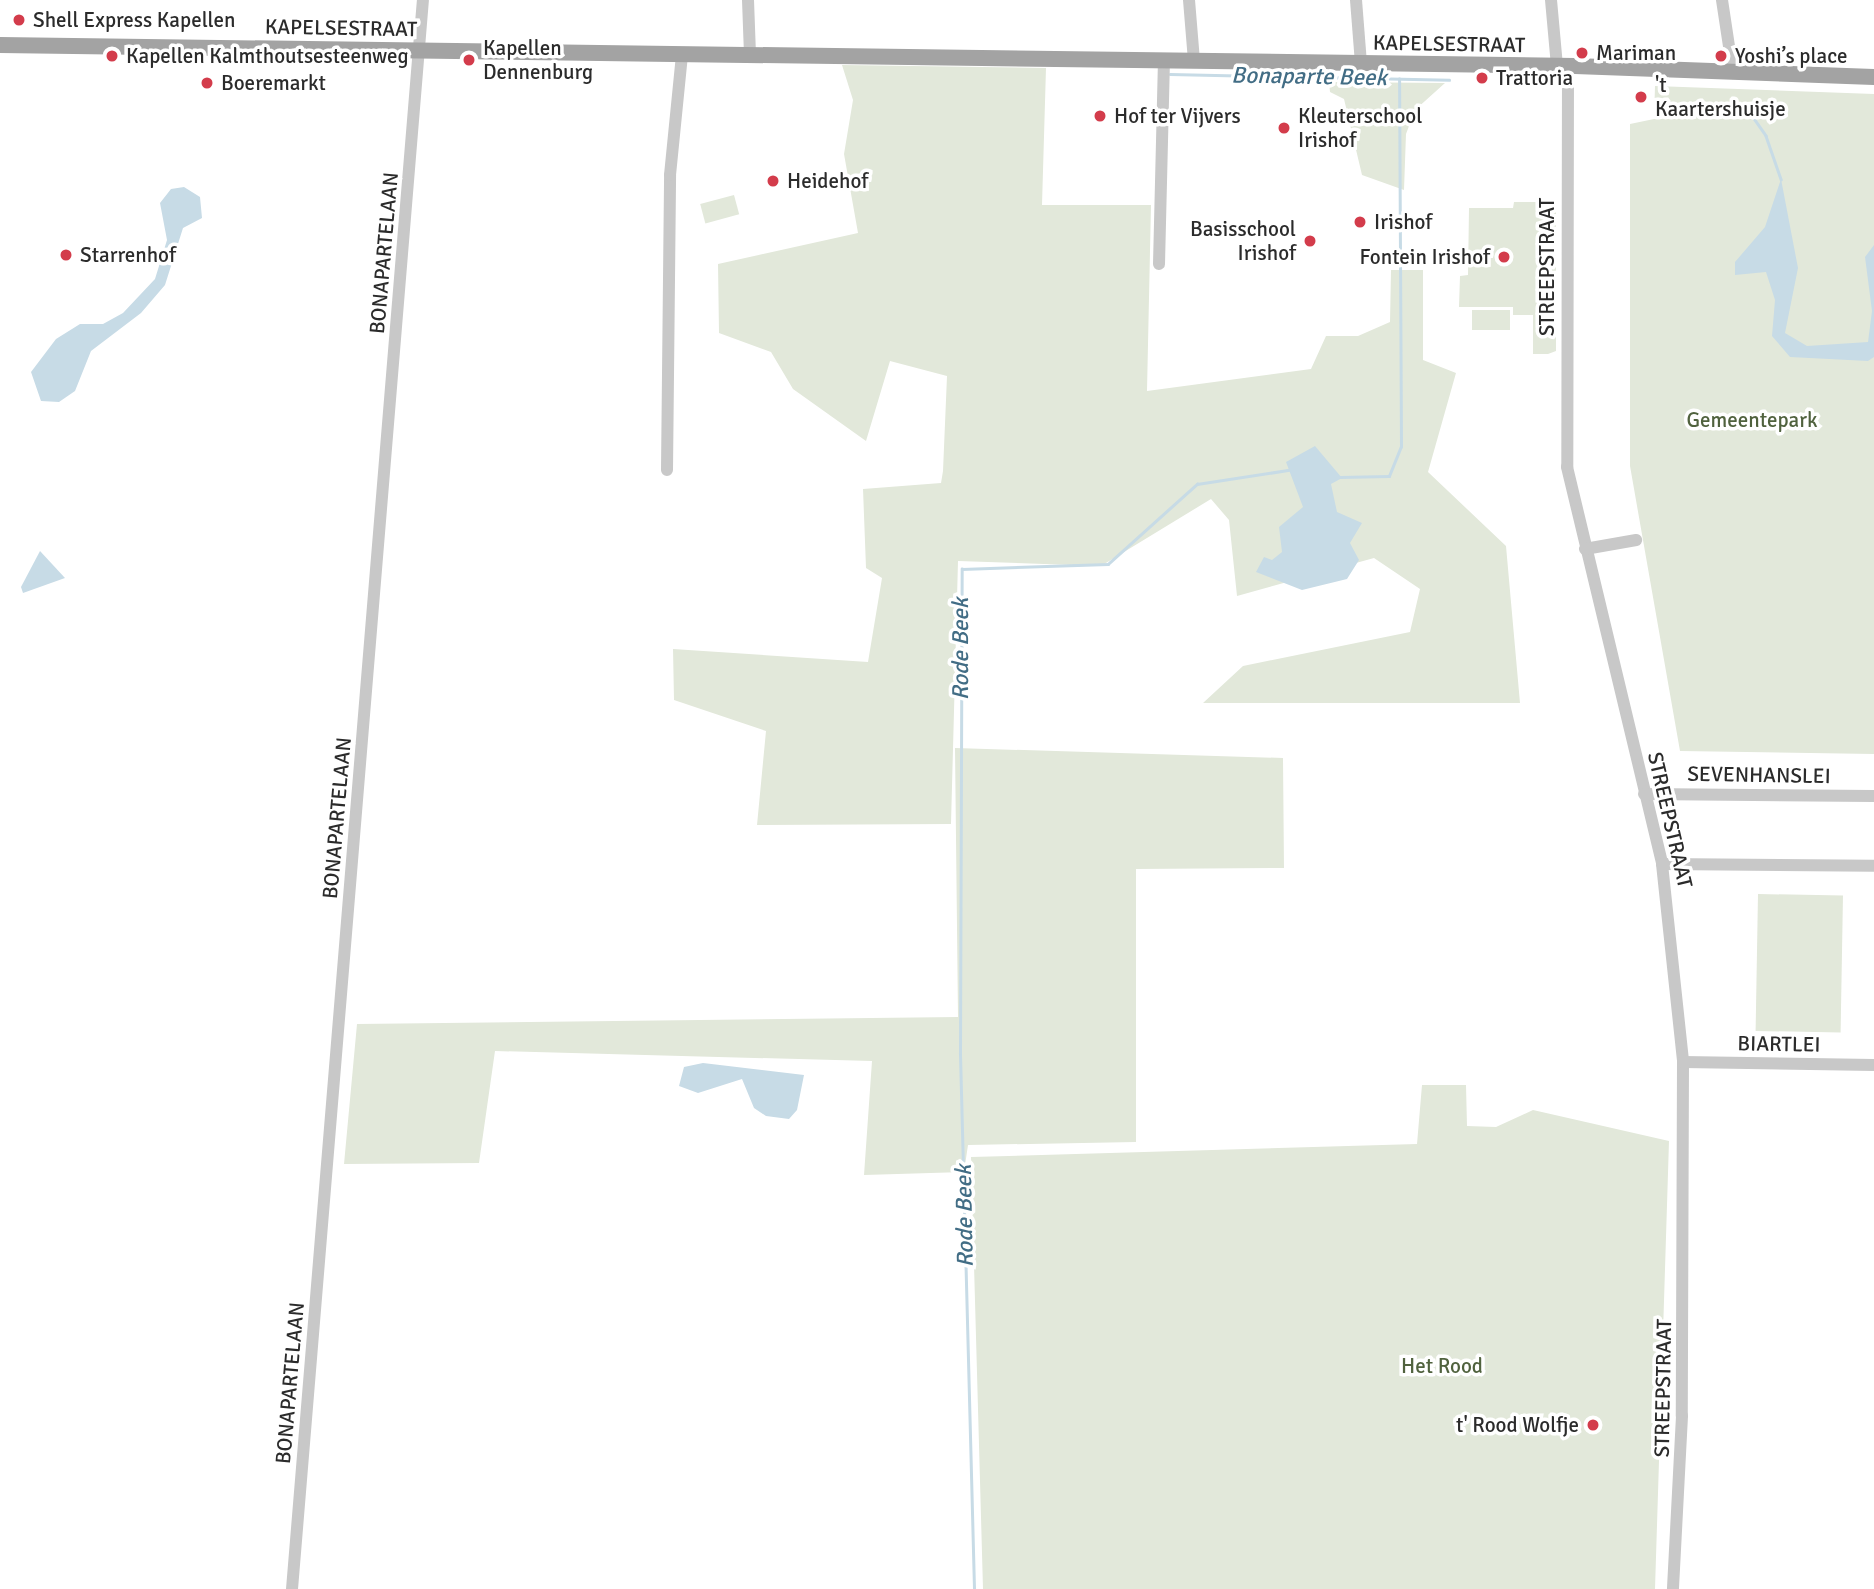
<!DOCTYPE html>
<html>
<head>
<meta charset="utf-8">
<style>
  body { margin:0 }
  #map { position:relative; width:1874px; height:1589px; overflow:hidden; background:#fff; font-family:Signika,sans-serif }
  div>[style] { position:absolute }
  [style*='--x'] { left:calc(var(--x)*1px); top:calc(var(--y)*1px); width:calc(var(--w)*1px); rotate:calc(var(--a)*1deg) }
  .green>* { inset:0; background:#e2e8da; transform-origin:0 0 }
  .water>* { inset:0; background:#c7dbe6 }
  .stream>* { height:2.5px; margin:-1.25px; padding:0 1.25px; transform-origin:1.25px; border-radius:1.25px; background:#c7dbe6 }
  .minor>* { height:12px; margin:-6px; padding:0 6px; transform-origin:6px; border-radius:6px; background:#c8c8c8 }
  .major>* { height:16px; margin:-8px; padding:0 8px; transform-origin:8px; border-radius:8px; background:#a3a3a3 }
  .dots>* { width:19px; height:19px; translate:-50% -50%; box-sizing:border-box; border:4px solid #fff; border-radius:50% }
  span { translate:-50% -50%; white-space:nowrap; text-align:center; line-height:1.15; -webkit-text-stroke:7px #fff; paint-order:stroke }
  .poi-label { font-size:21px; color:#2b2b2b }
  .left { translate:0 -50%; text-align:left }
  .right { translate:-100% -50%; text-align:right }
  .street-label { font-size:21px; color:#2b2b2b }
  .park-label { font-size:21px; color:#50623e }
  .water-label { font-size:23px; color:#426d85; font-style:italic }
</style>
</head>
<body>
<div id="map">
  <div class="green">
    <i style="clip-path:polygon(842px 65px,1046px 68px,1042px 205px,1151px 205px,1147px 391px,1311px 369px,1326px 336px,1358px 336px,1390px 322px,1391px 270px,1423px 270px,1423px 360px,1456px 373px,1428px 472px,1506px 546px,1520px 703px,1203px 703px,1243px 666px,1410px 632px,1420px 589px,1374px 558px,1237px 596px,1229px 520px,1211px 499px,1101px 566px,958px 561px,951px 824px,757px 825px,766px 731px,674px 700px,673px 649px,868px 662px,882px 578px,866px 568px,863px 489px,941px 483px,943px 471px,947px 376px,890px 361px,866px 441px,793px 389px,771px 352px,719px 333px,718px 264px,858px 233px,844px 154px,853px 100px)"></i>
    <i style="clip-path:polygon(1329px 82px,1445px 83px,1415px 110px,1406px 134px,1404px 190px,1362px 175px,1344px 99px,1330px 92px)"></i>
    <i style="clip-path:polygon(1655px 86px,1874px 94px,1874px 754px,1680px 751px,1630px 466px,1630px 124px,1654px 119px)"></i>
    <i style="left:734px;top:195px;width:20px;height:35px;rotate:75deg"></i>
    <i style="clip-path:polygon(1514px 202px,1556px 202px,1556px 351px,1548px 354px,1533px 354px,1533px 315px,1513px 315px,1513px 307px,1459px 307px,1460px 276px,1468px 275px,1469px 208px,1513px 208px)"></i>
    <i style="left:1472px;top:310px;width:38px;height:20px"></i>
    <i style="clip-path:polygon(955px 748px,1283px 758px,1284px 868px,1136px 869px,1136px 1142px,968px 1145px,964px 1172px,864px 1175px,872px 1061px,495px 1051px,479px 1163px,344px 1164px,357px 1024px,958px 1017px)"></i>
    <i style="left:1758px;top:894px;width:85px;height:137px;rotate:1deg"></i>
    <i style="clip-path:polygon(1422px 1085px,1466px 1085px,1467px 1126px,1496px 1127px,1533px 1110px,1669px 1141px,1655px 1589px,983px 1589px,971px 1157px,1417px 1144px)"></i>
  </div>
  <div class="water">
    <i style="clip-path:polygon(1781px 179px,1798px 268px,1785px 333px,1807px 346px,1868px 342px,1872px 311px,1865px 257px,1874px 245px,1874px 357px,1868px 361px,1790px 357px,1772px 336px,1775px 300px,1766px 272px,1735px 275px,1735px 262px,1765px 227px)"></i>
    <i style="clip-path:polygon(184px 187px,200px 197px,202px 218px,183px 228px,165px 285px,141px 313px,91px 351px,75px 391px,59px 402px,41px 401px,31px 372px,56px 339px,80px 324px,103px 324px,123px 313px,155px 279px,167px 240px,160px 203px,171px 189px)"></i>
    <i style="clip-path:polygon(1315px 446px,1342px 478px,1331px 484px,1337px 512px,1362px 523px,1350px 543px,1359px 560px,1347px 579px,1302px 590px,1256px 572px,1264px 557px,1272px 560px,1282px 552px,1279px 527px,1303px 507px,1286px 462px)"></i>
    <i style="clip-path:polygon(40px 551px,65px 578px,23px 593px,21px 587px)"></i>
    <i style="clip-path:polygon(703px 1063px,804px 1075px,797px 1110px,789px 1119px,766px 1116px,754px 1108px,742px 1079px,698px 1093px,679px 1086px,684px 1067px)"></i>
  </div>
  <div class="stream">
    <i style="--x:1170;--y:74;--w:279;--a:1.2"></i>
    <i style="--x:1746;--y:107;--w:35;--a:55"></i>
    <i style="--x:1766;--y:136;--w:46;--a:70.8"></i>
    <i style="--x:1340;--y:477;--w:49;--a:-1.2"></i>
    <i style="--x:1389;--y:476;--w:31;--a:-68"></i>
    <i style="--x:1401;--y:447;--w:368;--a:-90.3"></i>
    <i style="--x:974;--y:1589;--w:536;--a:-91.5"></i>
    <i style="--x:960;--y:1053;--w:484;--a:-89.8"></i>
    <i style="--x:962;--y:569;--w:146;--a:-2"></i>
    <i style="--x:1108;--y:564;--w:120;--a:-42"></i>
    <i style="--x:1197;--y:484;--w:93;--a:-8.7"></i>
  </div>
  <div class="minor">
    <i style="--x:748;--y:0;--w:55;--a:87.9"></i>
    <i style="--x:1189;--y:0;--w:61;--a:85.3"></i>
    <i style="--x:1356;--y:0;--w:63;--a:85.5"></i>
    <i style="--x:1551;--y:0;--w:66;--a:84.8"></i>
    <i style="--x:1722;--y:0;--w:74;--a:81.4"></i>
    <i style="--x:1568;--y:67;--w:400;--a:90.1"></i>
    <i style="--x:1567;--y:467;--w:408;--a:76.5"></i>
    <i style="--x:1662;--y:864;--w:199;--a:83.9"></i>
    <i style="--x:1683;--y:1062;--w:354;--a:90.2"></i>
    <i style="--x:1682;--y:1416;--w:173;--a:93"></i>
    <i style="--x:1159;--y:264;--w:204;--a:-88.6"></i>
    <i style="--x:667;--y:470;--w:295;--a:-89.4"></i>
    <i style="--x:670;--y:175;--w:121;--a:-84.3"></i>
    <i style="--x:1585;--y:549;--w:52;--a:-10"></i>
    <i style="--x:1644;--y:794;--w:230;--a:0.5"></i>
    <i style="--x:1662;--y:864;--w:212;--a:0.5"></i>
    <i style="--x:1683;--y:1062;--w:191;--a:0.9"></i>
    <i style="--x:292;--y:1589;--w:1594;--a:-85.29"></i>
  </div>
  <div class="major">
    <i style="--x:0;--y:45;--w:1575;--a:0.76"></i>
    <i style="--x:1575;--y:66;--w:299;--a:2.1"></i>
  </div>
  <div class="dots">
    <i style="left:19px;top:20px;background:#d33c4b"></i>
    <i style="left:1582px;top:53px;background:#d33c4b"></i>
    <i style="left:112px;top:56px;background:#d33c4b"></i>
    <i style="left:1721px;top:56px;background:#d33c4b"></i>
    <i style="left:469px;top:60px;background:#d33c4b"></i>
    <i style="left:1482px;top:78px;background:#d33c4b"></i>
    <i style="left:207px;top:83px;background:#d33c4b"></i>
    <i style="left:1641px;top:97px;background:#d33c4b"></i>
    <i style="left:1100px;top:116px;background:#d33c4b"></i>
    <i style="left:1284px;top:128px;background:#d33c4b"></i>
    <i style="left:773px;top:181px;background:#d33c4b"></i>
    <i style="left:1360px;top:222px;background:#d33c4b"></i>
    <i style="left:1310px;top:241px;background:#d33c4b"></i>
    <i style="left:66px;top:255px;background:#d33c4b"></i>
    <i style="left:1504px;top:257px;background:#d33c4b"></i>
    <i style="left:1593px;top:1425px;background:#d33c4b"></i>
  </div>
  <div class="poi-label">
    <span class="left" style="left:33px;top:20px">Shell Express Kapellen</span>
    <span class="left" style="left:483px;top:60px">Kapellen<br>Dennenburg</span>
    <span class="left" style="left:1596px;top:53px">Mariman</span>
    <span class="left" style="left:126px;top:56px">Kapellen Kalmthoutsesteenweg</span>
    <span class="left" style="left:1735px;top:56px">Yoshi’s place</span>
    <span class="left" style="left:1496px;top:78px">Trattoria</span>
    <span class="left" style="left:221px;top:83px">Boeremarkt</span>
    <span class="left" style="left:1655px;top:97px">'t<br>Kaartershuisje</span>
    <span class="left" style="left:1114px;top:116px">Hof ter Vijvers</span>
    <span class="left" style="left:1298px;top:128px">Kleuterschool<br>Irishof</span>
    <span class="left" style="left:787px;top:181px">Heidehof</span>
    <span class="left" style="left:1374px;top:222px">Irishof</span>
    <span class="right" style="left:1296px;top:241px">Basisschool<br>Irishof</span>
    <span class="left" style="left:80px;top:255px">Starrenhof</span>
    <span class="right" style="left:1490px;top:257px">Fontein Irishof</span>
    <span class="right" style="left:1579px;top:1425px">t' Rood Wolfje</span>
  </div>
  <div class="street-label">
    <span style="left:341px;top:28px;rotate:1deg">KAPELSESTRAAT</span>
    <span style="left:1449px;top:44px;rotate:1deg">KAPELSESTRAAT</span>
    <span style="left:384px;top:253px;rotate:-85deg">BONAPARTELAAN</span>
    <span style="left:1547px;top:267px;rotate:-90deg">STREEPSTRAAT</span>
    <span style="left:1759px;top:775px;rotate:1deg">SEVENHANSLEI</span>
    <span style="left:337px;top:818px;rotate:-85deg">BONAPARTELAAN</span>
    <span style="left:1670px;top:820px;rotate:77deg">STREEPSTRAAT</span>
    <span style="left:1779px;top:1044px;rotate:1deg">BIARTLEI</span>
    <span style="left:290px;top:1383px;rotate:-85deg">BONAPARTELAAN</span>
    <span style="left:1663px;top:1388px;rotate:-89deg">STREEPSTRAAT</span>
  </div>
  <div class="park-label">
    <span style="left:1752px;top:420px">Gemeentepark</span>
    <span style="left:1442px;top:1366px">Het Rood</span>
  </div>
  <div class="water-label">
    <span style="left:1309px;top:77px;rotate:1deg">Bonaparte Beek</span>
    <span style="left:961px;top:649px;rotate:-90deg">Rode Beek</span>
    <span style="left:965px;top:1216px;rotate:-91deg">Rode Beek</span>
  </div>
</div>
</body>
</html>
